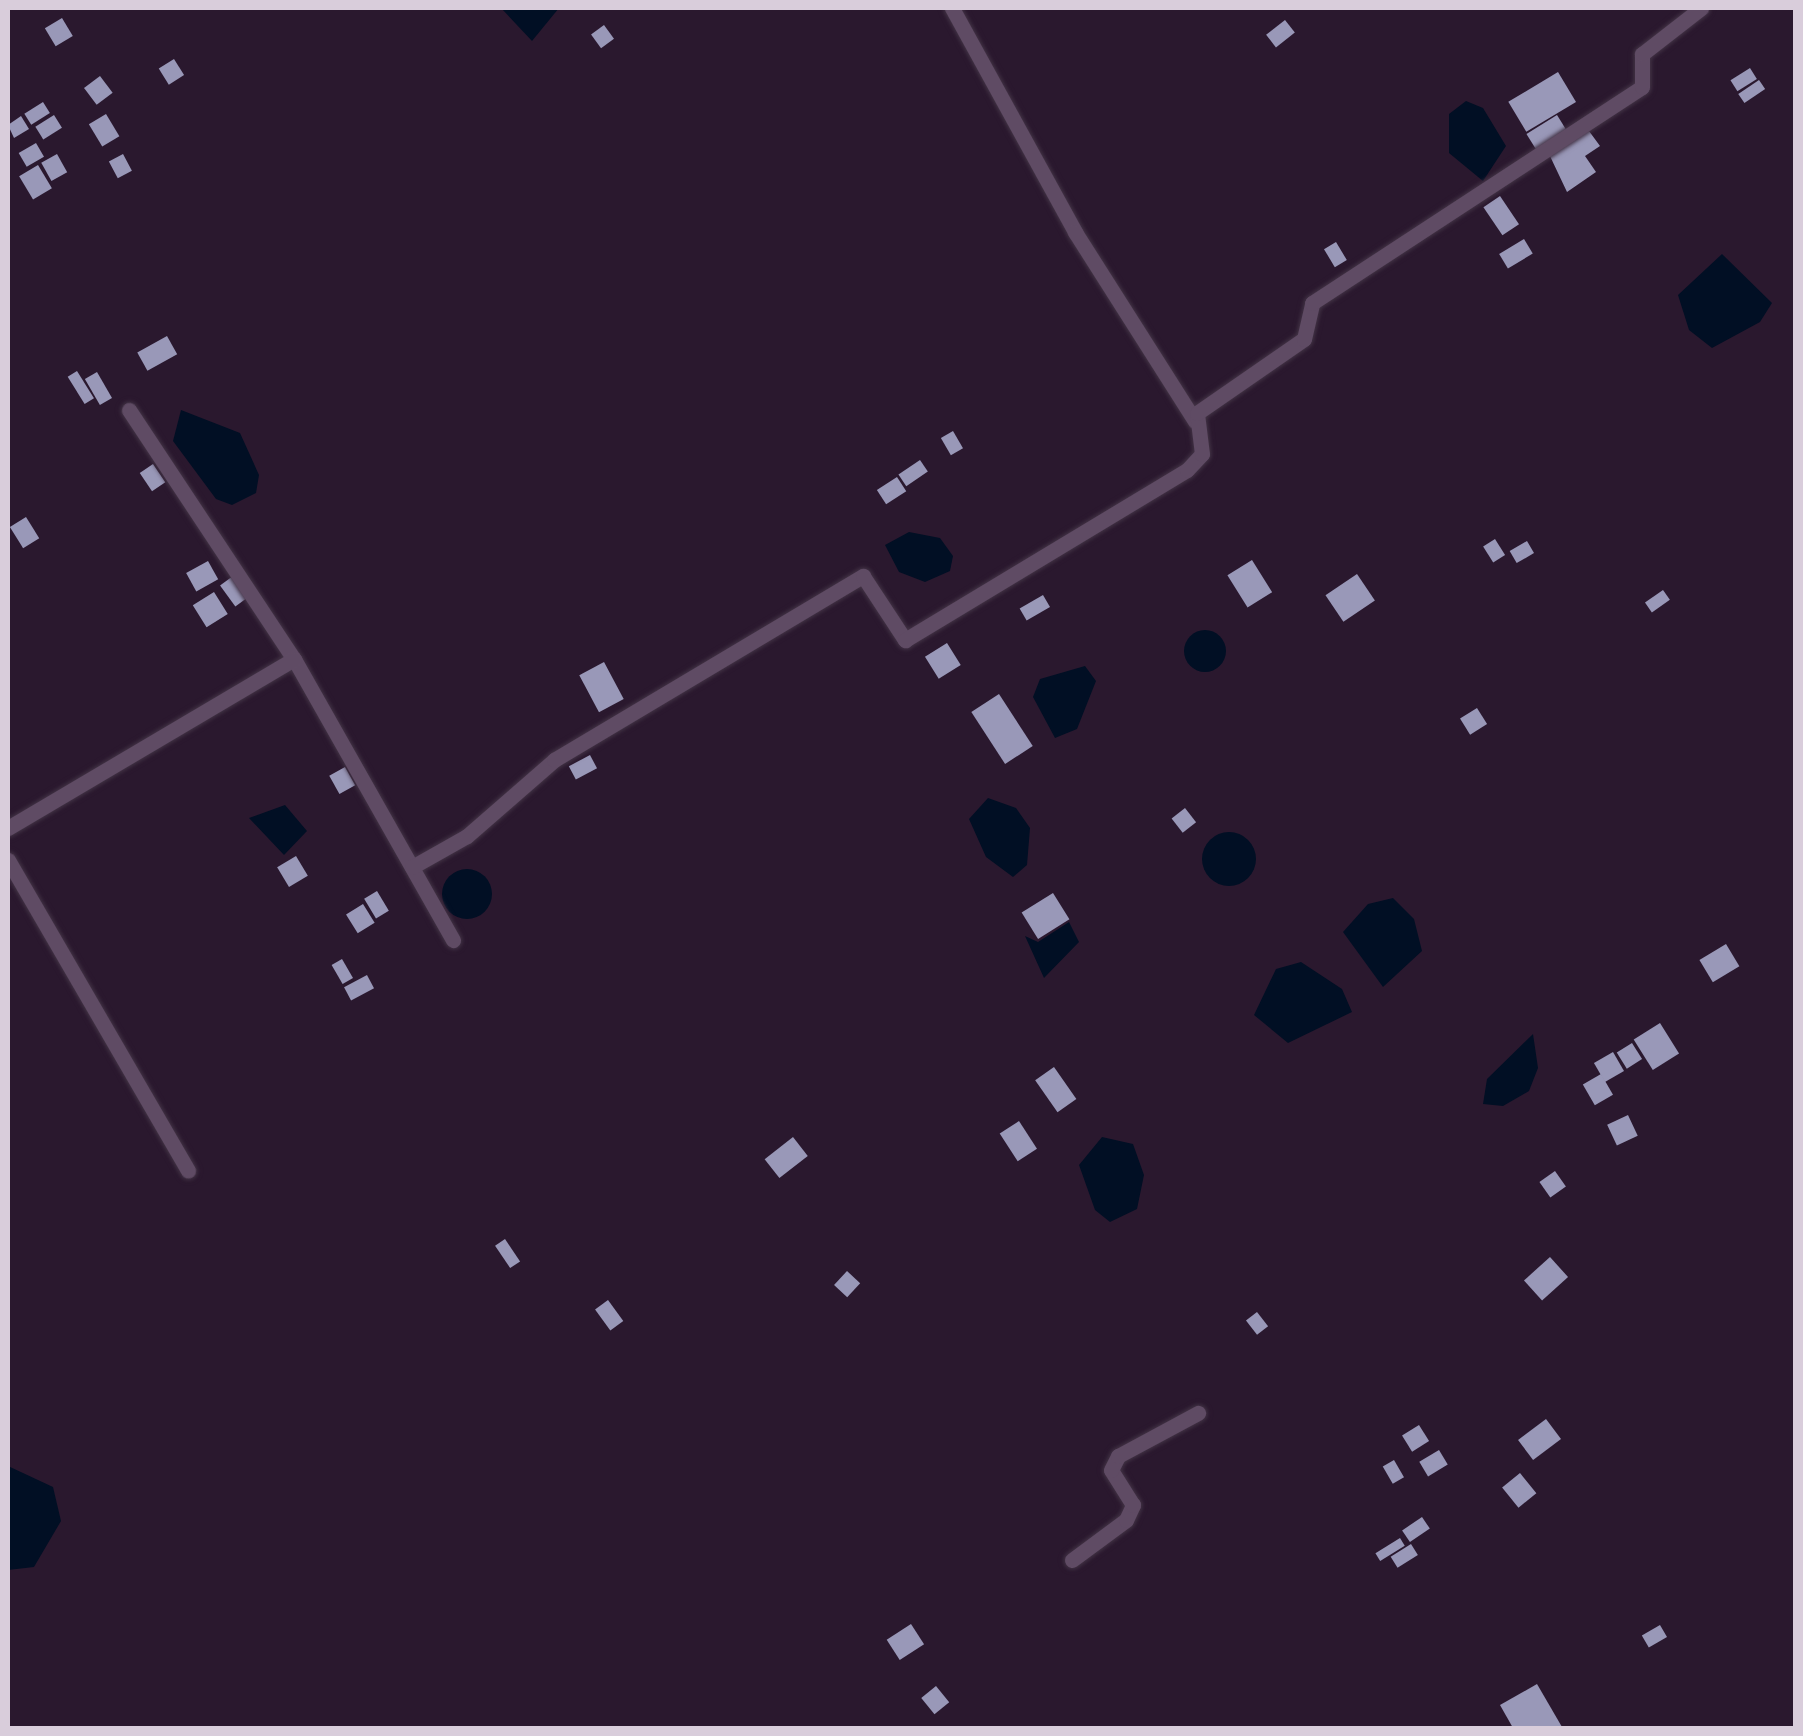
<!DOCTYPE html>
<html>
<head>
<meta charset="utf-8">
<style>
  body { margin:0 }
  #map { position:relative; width:1803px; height:1736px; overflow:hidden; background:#2a182e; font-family:Montserrat,sans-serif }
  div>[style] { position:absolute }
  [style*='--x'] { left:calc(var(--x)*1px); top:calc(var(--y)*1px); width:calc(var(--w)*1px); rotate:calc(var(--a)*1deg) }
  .water>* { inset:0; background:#010f24 }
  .round { border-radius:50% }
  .building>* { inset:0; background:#9998b8; transform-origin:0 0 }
  .roads { filter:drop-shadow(0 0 2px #423345) drop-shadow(0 0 2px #423345) }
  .minor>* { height:15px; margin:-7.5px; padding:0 7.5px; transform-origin:7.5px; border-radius:7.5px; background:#5f4b64 }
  span { translate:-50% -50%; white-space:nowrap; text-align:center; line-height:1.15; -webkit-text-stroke:10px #200f24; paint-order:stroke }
  .frame { position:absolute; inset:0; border:10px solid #d9cddb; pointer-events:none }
</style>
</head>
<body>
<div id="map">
  <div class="water">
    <i style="clip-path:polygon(501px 8px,559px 8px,532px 41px)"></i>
    <i style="clip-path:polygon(1466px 101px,1483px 108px,1506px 146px,1483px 181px,1449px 153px,1449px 114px)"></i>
    <i style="clip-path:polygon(1722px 254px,1772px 303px,1760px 322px,1712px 348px,1689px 330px,1678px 295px)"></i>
    <i style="clip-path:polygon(181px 410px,240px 433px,259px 475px,256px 493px,232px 505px,216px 499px,173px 441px)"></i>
    <i style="clip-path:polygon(909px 532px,940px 538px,953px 556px,950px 571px,925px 582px,899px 572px,885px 545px)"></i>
    <i class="round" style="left:1184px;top:630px;width:42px;height:42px"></i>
    <i style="clip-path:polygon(1085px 666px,1096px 681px,1077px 729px,1055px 738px,1033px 697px,1040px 679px)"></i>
    <i style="clip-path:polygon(988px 798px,1016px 808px,1030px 828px,1027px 865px,1013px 877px,986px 857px,969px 819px)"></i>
    <i style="clip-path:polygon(285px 805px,307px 831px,284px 855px,249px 818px)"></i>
    <i class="round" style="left:1202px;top:832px;width:54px;height:54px"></i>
    <i class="round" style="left:442px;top:869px;width:50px;height:50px"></i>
    <i style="clip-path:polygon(1393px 898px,1414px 919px,1422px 951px,1383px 987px,1343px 932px,1368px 904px)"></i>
    <i style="clip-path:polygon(1069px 922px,1079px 942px,1044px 978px,1025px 936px,1038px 942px)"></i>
    <i style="clip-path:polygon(1301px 962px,1342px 989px,1352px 1012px,1288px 1043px,1254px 1015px,1276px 969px)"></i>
    <i style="clip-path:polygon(1533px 1034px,1538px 1068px,1529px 1091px,1503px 1106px,1483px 1104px,1487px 1079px)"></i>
    <i style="clip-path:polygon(1102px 1137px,1133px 1144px,1144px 1175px,1137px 1209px,1110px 1222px,1095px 1210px,1079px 1165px)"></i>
    <i style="clip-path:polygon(8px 1466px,53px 1487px,61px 1521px,34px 1567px,8px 1570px)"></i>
  </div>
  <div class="building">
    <i style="left:62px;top:18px;width:21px;height:20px;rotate:59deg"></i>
    <i style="left:1285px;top:20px;width:16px;height:24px;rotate:52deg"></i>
    <i style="left:604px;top:25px;width:17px;height:16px;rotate:54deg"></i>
    <i style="left:174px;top:59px;width:19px;height:18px;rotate:58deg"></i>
    <i style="left:1750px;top:68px;width:13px;height:23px;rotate:58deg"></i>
    <i style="left:1558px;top:72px;width:35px;height:58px;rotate:59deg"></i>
    <i style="left:100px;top:76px;width:21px;height:20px;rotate:53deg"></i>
    <i style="left:1759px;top:80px;width:11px;height:25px;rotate:56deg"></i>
    <i style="left:43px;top:102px;width:13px;height:22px;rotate:58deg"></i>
    <i style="left:106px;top:114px;width:26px;height:20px;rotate:59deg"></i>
    <i style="left:54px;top:115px;width:15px;height:22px;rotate:58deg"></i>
    <i style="left:1557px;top:115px;width:22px;height:36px;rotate:58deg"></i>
    <i style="clip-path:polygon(21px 116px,29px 129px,14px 138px,8px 125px)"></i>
    <i style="clip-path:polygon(1589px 131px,1600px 146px,1585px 156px,1596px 172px,1567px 192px,1549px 154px)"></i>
    <i style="left:36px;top:143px;width:16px;height:20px;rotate:60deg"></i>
    <i style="left:57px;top:154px;width:21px;height:18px;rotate:61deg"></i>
    <i style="left:123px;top:154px;width:19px;height:16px;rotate:62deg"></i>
    <i style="left:38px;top:165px;width:27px;height:22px;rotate:59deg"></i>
    <i style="left:1500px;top:196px;width:34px;height:20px;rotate:56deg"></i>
    <i style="left:1524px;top:239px;width:17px;height:29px;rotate:59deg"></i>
    <i style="left:1336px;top:242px;width:21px;height:14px;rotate:59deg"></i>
    <i style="left:167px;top:336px;width:21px;height:34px;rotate:61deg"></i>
    <i style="left:77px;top:371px;width:32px;height:11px;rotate:58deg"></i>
    <i style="left:97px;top:372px;width:30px;height:14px;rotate:60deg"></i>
    <i style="left:953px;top:431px;width:20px;height:14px;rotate:60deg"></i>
    <i style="left:920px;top:460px;width:14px;height:26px;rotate:56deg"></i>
    <i style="left:153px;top:464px;width:22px;height:16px;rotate:56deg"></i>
    <i style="left:897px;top:477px;width:17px;height:24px;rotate:57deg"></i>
    <i style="left:26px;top:517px;width:25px;height:19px;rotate:58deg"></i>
    <i style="left:1495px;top:539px;width:19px;height:14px;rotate:58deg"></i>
    <i style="left:1527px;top:541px;width:14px;height:20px;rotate:60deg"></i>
    <i style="left:1252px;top:560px;width:38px;height:29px;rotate:58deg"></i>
    <i style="left:208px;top:561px;width:21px;height:25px;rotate:61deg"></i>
    <i style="left:1357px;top:574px;width:32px;height:38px;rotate:56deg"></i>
    <i style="left:233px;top:576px;width:26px;height:16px;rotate:54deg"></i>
    <i style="left:1663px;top:590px;width:12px;height:22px;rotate:55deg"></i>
    <i style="left:214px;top:592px;width:26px;height:25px;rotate:58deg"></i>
    <i style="left:1043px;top:595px;width:14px;height:27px;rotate:60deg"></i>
    <i style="left:947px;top:643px;width:26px;height:26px;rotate:58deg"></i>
    <i style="left:604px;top:662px;width:42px;height:28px;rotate:62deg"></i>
    <i style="left:999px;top:694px;width:62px;height:33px;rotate:57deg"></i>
    <i style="left:1477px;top:708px;width:19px;height:20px;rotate:58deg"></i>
    <i style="left:590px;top:755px;width:15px;height:24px;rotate:62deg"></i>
    <i style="left:345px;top:767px;width:21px;height:18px;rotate:61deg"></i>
    <i style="left:1185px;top:808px;width:18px;height:17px;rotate:52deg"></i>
    <i style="left:296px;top:856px;width:23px;height:22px;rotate:59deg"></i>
    <i style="left:377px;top:891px;width:23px;height:15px;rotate:59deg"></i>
    <i style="left:1053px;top:893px;width:31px;height:37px;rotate:58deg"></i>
    <i style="left:363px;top:904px;width:22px;height:20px;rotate:58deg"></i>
    <i style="left:1726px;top:944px;width:26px;height:31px;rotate:59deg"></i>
    <i style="left:342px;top:959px;width:22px;height:12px;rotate:60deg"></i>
    <i style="left:367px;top:975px;width:15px;height:26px;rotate:62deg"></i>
    <i style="left:1660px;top:1023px;width:36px;height:31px;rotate:58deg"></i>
    <i style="left:1632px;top:1043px;width:19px;height:18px;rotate:58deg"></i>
    <i style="left:1613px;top:1052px;width:22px;height:22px;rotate:60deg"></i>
    <i style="left:1054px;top:1067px;width:39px;height:23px;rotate:55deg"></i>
    <i style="left:1601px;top:1074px;width:24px;height:21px;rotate:60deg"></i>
    <i style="left:1628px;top:1115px;width:23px;height:23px;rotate:65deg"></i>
    <i style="left:1019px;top:1121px;width:33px;height:23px;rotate:57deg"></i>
    <i style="left:793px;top:1137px;width:24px;height:36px;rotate:52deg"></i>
    <i style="left:1555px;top:1171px;width:19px;height:19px;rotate:55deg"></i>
    <i style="left:505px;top:1239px;width:27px;height:12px;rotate:56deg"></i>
    <i style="left:1550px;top:1257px;width:27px;height:35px;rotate:48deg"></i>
    <i style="left:847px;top:1271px;width:18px;height:19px;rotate:43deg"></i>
    <i style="left:608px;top:1300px;width:26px;height:16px;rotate:54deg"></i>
    <i style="left:1257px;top:1312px;width:18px;height:14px;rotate:52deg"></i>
    <i style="left:1546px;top:1419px;width:25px;height:35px;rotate:53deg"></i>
    <i style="left:1419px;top:1425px;width:19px;height:20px;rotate:58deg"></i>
    <i style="left:1439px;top:1450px;width:17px;height:23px;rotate:59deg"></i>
    <i style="left:1394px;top:1460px;width:20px;height:13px;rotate:60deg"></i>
    <i style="left:1520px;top:1473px;width:26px;height:23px;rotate:51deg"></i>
    <i style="left:1422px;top:1517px;width:14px;height:24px;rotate:56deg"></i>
    <i style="left:1400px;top:1538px;width:9px;height:29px;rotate:58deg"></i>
    <i style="left:1411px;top:1544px;width:13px;height:24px;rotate:58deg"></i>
    <i style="left:911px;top:1624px;width:24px;height:29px;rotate:57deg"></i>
    <i style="left:1660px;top:1625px;width:14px;height:21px;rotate:60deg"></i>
    <i style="clip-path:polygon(1537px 1684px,1562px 1727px,1513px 1728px,1500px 1705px)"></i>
    <i style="left:936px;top:1686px;width:21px;height:19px;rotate:51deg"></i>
  </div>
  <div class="roads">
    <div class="minor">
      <i style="--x:952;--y:8;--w:256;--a:61.2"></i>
      <i style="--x:1075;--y:232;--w:224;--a:57.6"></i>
      <i style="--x:129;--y:410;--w:299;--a:56.5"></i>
      <i style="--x:294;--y:659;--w:323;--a:60.5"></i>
      <i style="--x:8;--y:828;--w:332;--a:-30.6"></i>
      <i style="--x:8;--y:860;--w:359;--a:59.9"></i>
      <i style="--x:412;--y:867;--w:63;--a:-29.4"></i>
      <i style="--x:467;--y:836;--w:116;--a:-41.1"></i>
      <i style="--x:554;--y:760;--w:360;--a:-30.8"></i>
      <i style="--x:863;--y:576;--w:77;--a:56.7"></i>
      <i style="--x:905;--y:640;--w:329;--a:-31.1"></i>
      <i style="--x:1187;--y:470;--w:22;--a:-47"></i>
      <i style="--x:1202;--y:454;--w:41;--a:-97"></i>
      <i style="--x:1197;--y:413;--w:130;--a:-34.7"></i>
      <i style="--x:1304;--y:339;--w:37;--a:-77"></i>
      <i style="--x:1312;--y:303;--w:394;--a:-33.2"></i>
      <i style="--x:1642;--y:87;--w:33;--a:-90"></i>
      <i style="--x:1642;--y:54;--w:75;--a:-37.9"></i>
      <i style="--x:1072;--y:1560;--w:67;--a:-36.5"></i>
      <i style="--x:1126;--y:1520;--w:17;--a:-65"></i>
      <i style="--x:1133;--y:1505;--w:41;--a:-122.2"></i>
      <i style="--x:1111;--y:1470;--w:16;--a:-63"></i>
      <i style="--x:1118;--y:1456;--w:91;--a:-28.3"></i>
    </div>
  </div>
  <div class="frame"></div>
</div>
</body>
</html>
